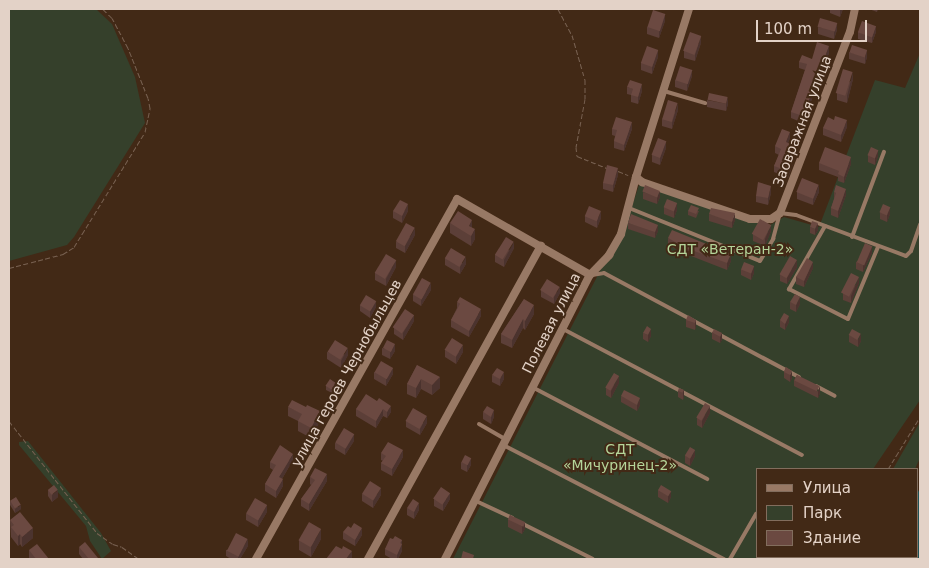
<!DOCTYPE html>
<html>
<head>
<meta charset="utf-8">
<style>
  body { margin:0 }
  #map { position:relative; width:929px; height:568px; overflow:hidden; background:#422916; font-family:"DejaVu Sans",sans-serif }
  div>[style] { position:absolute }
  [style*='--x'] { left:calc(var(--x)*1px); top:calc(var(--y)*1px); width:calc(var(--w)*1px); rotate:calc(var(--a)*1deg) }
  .green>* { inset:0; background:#35402b }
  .water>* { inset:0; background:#1d5256 }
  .path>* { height:1px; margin-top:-0.5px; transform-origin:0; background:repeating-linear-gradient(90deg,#786151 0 5px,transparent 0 7.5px) }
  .service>* { height:4px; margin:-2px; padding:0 2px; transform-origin:2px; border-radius:2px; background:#987965 }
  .minor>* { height:8px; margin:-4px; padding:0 4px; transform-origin:4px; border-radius:4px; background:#987965 }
  .wall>* { inset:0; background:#5c3f38 }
  .shaded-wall>* { inset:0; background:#4b332e }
  .building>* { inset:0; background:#6b4941; transform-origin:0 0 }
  span { translate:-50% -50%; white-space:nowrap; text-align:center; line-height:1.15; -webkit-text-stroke:4px #422916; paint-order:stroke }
  .street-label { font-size:14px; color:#e3d2c7 }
  .park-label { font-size:14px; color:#b5d59a }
  .frame { position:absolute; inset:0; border:10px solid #e3d2c7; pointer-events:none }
  .legend { position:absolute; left:756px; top:468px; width:162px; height:90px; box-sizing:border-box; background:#422916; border:1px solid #826d5d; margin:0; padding:6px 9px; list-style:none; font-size:15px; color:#e3d2c7 }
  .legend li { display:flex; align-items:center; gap:10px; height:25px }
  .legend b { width:25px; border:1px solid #826d5d }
  .scale { position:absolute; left:756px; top:20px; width:111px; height:22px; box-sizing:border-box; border:2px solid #e3d2c7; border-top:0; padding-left:6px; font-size:15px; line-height:18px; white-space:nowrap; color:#e3d2c7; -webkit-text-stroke:4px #422916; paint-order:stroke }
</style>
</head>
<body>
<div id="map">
  <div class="green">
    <i style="clip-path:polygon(9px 9px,96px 9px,112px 24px,135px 77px,145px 123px,74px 237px,67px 245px,9px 261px)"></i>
    <i style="clip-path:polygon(920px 53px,920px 400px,873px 469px,758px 469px,758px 557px,826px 557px,824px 559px,453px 559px,603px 265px,620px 243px,639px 185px,770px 225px,784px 217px,819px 227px,875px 80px,905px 88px)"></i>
    <i style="clip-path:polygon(920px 422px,920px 458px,915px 469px,893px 469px)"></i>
    <i style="clip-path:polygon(28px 441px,101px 533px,111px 551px,102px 559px,90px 541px,86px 526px,19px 445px,19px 442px)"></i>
  </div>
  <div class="water">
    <i style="clip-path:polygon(920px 488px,920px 559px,879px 559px,881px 557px,918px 557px,918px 492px)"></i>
  </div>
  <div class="path">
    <i style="--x:558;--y:9;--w:30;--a:62"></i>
    <i style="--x:572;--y:35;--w:47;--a:73.9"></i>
    <i style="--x:585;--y:80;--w:19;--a:90"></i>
    <i style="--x:585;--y:99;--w:49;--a:100.6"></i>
    <i style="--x:576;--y:147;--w:9;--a:84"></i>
    <i style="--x:577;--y:156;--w:32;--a:22"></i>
    <i style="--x:618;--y:171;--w:11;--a:22"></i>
    <i style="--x:9;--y:268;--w:56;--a:-14.5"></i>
    <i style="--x:63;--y:254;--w:13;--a:-32"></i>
    <i style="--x:74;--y:247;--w:135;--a:-58.3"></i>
    <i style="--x:145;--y:132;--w:25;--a:-78"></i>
    <i style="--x:150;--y:108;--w:10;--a:-101"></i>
    <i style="--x:148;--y:98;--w:54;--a:-111.8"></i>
    <i style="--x:128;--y:48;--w:34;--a:-118"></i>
    <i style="--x:112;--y:18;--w:13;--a:-135"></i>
    <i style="--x:9;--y:421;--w:142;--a:51.8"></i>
    <i style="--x:97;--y:533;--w:19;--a:35"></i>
    <i style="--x:113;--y:544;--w:9;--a:18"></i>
    <i style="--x:122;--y:547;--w:21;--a:35"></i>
    <i style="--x:888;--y:469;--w:61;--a:-58.4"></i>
    <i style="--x:835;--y:559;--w:2;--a:-63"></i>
  </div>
  <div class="service">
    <i style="--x:664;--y:91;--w:43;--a:16.3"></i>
    <i style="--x:629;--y:208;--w:141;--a:22"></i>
    <i style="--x:760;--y:261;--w:26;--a:-59"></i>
    <i style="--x:773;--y:239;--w:27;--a:-75"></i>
    <i style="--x:780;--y:213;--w:16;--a:7"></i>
    <i style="--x:796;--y:215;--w:117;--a:20.4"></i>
    <i style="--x:906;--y:256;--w:7;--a:-45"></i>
    <i style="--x:911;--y:251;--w:28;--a:-71"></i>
    <i style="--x:825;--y:226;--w:73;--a:119.7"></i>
    <i style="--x:789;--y:289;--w:66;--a:27"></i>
    <i style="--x:848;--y:319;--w:78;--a:-67.4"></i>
    <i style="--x:852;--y:237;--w:91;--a:-69.4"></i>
    <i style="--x:592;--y:275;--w:12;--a:-9"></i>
    <i style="--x:604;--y:273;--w:221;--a:28.1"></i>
    <i style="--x:563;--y:329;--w:270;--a:27.8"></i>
    <i style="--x:816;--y:386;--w:21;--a:28"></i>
    <i style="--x:532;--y:387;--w:198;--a:27.7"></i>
    <i style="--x:479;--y:424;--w:30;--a:30"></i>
    <i style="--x:503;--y:445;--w:249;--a:27.3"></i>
    <i style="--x:476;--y:501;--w:40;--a:25"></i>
    <i style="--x:521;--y:523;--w:80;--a:26.6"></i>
    <i style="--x:730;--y:559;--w:52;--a:-60"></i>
  </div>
  <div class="minor">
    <i style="--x:636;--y:177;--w:8;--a:40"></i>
    <i style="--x:642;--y:182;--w:114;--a:18.9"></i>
    <i style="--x:750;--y:219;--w:21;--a:0"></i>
    <i style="--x:771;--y:219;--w:11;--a:-34"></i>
    <i style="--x:780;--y:213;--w:194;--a:-68.9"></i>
    <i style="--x:850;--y:32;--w:24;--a:-78"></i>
    <i style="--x:256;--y:559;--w:412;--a:-60.8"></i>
    <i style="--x:457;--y:199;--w:153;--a:29.7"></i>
    <i style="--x:368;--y:559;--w:358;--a:-61.1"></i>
    <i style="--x:445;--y:559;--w:319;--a:-63"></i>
    <i style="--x:590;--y:275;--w:28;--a:-46"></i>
    <i style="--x:609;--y:255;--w:24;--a:-60"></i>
    <i style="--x:621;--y:234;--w:59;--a:-75.3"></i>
    <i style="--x:636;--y:177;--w:176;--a:-72.5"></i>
  </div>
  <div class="wall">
    <i style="clip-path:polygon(830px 9px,843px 9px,840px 17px,830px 13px)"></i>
    <i style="clip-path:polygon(869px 9px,878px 9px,877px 12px)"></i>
    <i style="clip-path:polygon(665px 21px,659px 38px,647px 34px,647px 27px)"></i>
    <i style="clip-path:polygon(818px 27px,837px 30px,834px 39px,818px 34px)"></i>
    <i style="clip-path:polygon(858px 32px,876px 32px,872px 43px,858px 39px)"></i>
    <i style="clip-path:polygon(701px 43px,695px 61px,684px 58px,684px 51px)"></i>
    <i style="clip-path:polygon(849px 52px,867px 57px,865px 64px,849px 59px)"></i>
    <i style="clip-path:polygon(829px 53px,803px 123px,791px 118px,791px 112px,805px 70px,799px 68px,799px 62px,812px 59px)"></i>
    <i style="clip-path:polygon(658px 57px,652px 74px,641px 70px,641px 63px)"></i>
    <i style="clip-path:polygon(692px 76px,687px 91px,675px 87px,675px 80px)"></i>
    <i style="clip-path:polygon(853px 79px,847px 103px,837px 100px,837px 93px)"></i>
    <i style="clip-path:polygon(627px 87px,642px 91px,638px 104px,631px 102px,631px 95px,627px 94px)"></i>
    <i style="clip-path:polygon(707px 100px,728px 104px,726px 111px,707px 107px)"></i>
    <i style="clip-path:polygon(678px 110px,672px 129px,662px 126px,662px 119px)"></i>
    <i style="clip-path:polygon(834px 120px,847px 127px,841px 142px,823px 135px,823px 128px)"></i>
    <i style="clip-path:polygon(612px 129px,632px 129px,624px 151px,614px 148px,614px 141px,615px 136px,612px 135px)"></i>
    <i style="clip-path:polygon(790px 139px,788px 143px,793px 151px,791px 155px,793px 163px,788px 178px,774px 172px,774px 166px,779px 155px,775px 153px,775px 146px)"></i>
    <i style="clip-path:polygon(666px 148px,660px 165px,652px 162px,652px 155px)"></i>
    <i style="clip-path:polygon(868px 155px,878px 156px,875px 165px,868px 162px)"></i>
    <i style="clip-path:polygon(819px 163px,851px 164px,844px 183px,838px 181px,838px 177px,819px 170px)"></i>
    <i style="clip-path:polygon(618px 175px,613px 192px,603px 189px,603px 183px)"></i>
    <i style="clip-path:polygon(643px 192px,660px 197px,657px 204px,643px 199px)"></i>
    <i style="clip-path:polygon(797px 192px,819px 192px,813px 205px,797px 199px)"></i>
    <i style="clip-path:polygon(834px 192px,846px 195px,838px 218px,831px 215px,831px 208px,834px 199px)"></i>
    <i style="clip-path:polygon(771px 193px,768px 205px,756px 202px,756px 196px)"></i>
    <i style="clip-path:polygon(664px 207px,677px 210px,674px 218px,664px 214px)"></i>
    <i style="clip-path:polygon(393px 211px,408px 211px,402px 223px,393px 218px)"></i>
    <i style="clip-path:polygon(688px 211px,699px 211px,696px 218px,688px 215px)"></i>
    <i style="clip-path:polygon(880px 212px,890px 214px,887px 222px,880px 219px)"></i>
    <i style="clip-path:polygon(709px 214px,735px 220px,732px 228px,709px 221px)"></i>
    <i style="clip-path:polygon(585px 216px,601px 218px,597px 228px,585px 222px)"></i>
    <i style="clip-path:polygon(450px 223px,472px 228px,475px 239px,471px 246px,450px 233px)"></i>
    <i style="clip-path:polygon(628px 223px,658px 231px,655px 238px,628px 229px)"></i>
    <i style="clip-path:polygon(810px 227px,818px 230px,815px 235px,810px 233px)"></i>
    <i style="clip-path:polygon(771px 231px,765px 246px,753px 241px,753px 234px)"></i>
    <i style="clip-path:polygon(415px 235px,405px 253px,396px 248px,396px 242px)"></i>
    <i style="clip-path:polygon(668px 238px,731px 261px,727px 270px,686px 254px,668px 245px)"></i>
    <i style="clip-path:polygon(514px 248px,504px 267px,495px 262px,495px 255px)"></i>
    <i style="clip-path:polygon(872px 253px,863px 272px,856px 269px,856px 262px)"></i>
    <i style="clip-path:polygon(445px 258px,466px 264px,460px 274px,445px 265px)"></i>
    <i style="clip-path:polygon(396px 267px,386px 286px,375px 280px,375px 273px)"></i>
    <i style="clip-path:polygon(797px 267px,787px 284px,780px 281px,780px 274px)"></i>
    <i style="clip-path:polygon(813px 268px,804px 287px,796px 284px,796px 277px)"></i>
    <i style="clip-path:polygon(741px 269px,754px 273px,751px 280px,741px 275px)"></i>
    <i style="clip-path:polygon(859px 283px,851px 303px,843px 300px,843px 293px)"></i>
    <i style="clip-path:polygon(431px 290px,421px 306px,413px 301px,413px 295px)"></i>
    <i style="clip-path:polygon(541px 290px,560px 293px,554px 304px,541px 297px)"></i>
    <i style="clip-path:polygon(524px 299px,534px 314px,525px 330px,523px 328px,512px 348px,501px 343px,501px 334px)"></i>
    <i style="clip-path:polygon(457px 302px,481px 316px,469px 337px,451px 327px,451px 320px,457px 308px)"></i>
    <i style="clip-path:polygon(790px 302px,800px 304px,796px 312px,790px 309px)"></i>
    <i style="clip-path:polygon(360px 305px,376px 307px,370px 318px,360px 311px)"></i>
    <i style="clip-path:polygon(686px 320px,696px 320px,696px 326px,695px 330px,686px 327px)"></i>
    <i style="clip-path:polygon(780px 320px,789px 322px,785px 330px,780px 327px)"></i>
    <i style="clip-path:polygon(414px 321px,403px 340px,394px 334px,394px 328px)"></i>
    <i style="clip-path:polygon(712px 332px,722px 333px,722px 340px,720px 343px,712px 339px)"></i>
    <i style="clip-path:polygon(643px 333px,651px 336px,648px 342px,643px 339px)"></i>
    <i style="clip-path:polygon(849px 335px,861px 341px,858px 347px,849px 342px)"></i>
    <i style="clip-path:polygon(382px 348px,395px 351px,390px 359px,382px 355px)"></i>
    <i style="clip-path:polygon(445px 350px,463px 352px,456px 364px,445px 357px)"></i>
    <i style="clip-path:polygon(327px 352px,348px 355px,341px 368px,327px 359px)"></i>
    <i style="clip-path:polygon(417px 365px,440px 388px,432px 395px,421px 389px,416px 398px,407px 394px,407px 384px)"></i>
    <i style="clip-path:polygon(786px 367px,792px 378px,790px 382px,784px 378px,784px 372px)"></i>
    <i style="clip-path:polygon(374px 372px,393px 374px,386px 386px,374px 379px)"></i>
    <i style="clip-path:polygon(492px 375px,504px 379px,500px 386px,492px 382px)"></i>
    <i style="clip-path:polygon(797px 375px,820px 393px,818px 398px,794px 386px,794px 380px)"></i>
    <i style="clip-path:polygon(619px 383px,611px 398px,606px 395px,606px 388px)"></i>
    <i style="clip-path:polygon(326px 386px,336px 386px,332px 393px,326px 390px)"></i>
    <i style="clip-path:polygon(684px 390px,684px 397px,683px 400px,678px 397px,678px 391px)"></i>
    <i style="clip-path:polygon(621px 396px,640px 405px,637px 411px,621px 402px)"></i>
    <i style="clip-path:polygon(377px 401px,391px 412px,387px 418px,383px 416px,376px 428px,356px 416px,356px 409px)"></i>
    <i style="clip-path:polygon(288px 407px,320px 421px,311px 438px,298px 431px,298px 421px,288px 416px)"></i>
    <i style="clip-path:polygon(483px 412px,494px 417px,491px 424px,483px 419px)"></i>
    <i style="clip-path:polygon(710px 413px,702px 428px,697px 425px,697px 418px)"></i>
    <i style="clip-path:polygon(406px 421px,427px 423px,420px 435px,406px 427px)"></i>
    <i style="clip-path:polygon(354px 441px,345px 455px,335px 449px,335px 443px)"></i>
    <i style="clip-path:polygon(381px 453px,403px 457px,392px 476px,381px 470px,381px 463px,383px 461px,381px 460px)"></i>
    <i style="clip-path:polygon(685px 456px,695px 456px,690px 466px,685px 463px)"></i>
    <i style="clip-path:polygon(293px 460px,282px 479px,283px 486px,276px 498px,265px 491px,265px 484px,273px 470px,270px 468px,270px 462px)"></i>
    <i style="clip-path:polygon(461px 462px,471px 465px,467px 472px,461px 469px)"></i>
    <i style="clip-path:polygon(310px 477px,327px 481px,309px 511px,301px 506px,301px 499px,311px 485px,310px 484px)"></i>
    <i style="clip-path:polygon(48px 490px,58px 497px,52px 502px,48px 496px)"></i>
    <i style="clip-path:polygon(658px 490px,671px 497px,668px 503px,658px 497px)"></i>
    <i style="clip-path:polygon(362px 494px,381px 495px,373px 508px,362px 501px)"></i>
    <i style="clip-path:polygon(434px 499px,450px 499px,443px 511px,434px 506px)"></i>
    <i style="clip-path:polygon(10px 501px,21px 509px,15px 513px,10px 505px)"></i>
    <i style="clip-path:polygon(407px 508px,419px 510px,414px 519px,407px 515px)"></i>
    <i style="clip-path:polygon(267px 512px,258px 527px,246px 520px,246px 514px)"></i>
    <i style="clip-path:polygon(510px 515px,525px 529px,522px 534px,508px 527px,508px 520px)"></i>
    <i style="clip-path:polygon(10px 520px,33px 538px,22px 547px,20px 544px,18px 546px,11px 537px)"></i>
    <i style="clip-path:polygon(343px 532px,362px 535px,355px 546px,343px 539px)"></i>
    <i style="clip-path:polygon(321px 539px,311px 557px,299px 550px,299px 540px)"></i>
    <i style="clip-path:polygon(393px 539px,402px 540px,402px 551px,398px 559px,392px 559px,385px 555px,385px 549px)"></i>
    <i style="clip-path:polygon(248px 546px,240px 559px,231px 559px,226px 556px,226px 550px)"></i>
    <i style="clip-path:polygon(79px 547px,98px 559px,83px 559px,79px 554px)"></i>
    <i style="clip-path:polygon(29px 550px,49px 559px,29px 559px)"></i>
  </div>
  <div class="shaded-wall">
    <i style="clip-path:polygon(840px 9px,843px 9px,840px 17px)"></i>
    <i style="clip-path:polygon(665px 14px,665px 21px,659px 38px,659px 31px)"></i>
    <i style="clip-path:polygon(837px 23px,837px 30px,834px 39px,834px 32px)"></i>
    <i style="clip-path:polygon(876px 26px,876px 32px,872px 43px,872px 37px)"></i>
    <i style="clip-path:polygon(701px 36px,701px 43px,695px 61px,695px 55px)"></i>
    <i style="clip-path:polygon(829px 46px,829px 53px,803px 123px,803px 116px)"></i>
    <i style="clip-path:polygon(658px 50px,658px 57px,652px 74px,652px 67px)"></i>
    <i style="clip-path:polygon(867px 50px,867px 57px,865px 64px,865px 57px)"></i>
    <i style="clip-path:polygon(692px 70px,692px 76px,687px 91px,687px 84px)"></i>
    <i style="clip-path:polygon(853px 72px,853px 79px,847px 103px,847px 96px)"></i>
    <i style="clip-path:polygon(642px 84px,642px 91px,638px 104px,638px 97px)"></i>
    <i style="clip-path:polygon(728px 97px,728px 104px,726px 111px,726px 104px)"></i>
    <i style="clip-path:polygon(678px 103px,678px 110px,672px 129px,672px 123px)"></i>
    <i style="clip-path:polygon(847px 120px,847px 127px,841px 142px,841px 135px)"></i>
    <i style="clip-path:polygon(632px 122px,632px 129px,624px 151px,624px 145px)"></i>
    <i style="clip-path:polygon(790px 132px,790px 139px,786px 148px,786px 142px)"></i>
    <i style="clip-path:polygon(666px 141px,666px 148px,660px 165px,660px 158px)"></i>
    <i style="clip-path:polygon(793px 145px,793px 151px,789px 161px,789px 154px)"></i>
    <i style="clip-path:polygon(878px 150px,878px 156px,875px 165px,875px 158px)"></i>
    <i style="clip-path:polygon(793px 156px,793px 163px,788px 178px,788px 171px)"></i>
    <i style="clip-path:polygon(851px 157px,851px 164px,844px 183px,844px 177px)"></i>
    <i style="clip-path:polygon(618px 168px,618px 175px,613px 192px,613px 185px)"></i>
    <i style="clip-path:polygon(819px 185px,819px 192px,813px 205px,813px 199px)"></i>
    <i style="clip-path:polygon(771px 186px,771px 193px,768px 205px,768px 198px)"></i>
    <i style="clip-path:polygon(846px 189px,846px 195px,838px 218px,838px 211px)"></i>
    <i style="clip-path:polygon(660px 191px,660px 197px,657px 204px,657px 198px)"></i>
    <i style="clip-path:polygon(677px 203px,677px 210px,674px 218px,674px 211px)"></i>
    <i style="clip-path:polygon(408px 204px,408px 211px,402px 223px,402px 216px)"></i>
    <i style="clip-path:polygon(890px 207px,890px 214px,887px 222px,887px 215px)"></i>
    <i style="clip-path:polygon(601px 211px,601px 218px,597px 228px,597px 221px)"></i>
    <i style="clip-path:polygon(735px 213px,735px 220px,732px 228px,732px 222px)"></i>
    <i style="clip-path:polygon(472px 220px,472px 230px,469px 226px)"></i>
    <i style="clip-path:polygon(818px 223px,818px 230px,815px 235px,815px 229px)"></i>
    <i style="clip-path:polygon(658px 225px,658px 231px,655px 238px,655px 232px)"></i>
    <i style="clip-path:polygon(771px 225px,771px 231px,765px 246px,765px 239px)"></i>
    <i style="clip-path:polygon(415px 228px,415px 235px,405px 253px,405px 246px)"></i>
    <i style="clip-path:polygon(475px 229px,475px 239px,471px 246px,471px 236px)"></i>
    <i style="clip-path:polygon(514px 242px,514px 248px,504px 267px,504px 260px)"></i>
    <i style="clip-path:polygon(872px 246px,872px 253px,863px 272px,863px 265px)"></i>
    <i style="clip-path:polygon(731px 254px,731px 261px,727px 270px,727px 263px)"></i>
    <i style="clip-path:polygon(466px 257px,466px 264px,460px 274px,460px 267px)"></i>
    <i style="clip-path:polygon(396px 260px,396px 267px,386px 286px,386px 279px)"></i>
    <i style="clip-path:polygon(797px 260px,797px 267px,787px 284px,787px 278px)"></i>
    <i style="clip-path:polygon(813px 262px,813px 268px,804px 287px,804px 281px)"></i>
    <i style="clip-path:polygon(754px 266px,754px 273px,751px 280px,751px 273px)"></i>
    <i style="clip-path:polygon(859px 277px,859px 283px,851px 303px,851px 296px)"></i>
    <i style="clip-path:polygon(431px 283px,431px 290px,421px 306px,421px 300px)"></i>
    <i style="clip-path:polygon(560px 287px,560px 293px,554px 304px,554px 297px)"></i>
    <i style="clip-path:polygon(800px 297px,800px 304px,796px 312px,796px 305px)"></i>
    <i style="clip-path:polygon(376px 301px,376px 307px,370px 318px,370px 311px)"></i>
    <i style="clip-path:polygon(534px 305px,534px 314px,525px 330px,525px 321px)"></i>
    <i style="clip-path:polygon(481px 309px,481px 316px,469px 337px,469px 331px)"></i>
    <i style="clip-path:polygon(414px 315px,414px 321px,403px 340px,403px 333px)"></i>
    <i style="clip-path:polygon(789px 316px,789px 322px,785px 330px,785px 324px)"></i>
    <i style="clip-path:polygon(523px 319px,523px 328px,512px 348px,512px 340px)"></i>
    <i style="clip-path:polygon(696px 320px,696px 326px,695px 330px,695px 323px)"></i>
    <i style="clip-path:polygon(651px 329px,651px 336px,648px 342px,648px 335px)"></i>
    <i style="clip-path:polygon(722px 333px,722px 340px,720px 343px,720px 336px)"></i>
    <i style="clip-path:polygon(861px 334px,861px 341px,858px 347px,858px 340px)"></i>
    <i style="clip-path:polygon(395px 344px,395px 351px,390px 359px,390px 353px)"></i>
    <i style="clip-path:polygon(463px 345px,463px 352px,456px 364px,456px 357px)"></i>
    <i style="clip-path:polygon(348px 348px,348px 355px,341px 368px,341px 361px)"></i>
    <i style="clip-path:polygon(393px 368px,393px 374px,386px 386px,386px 379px)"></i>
    <i style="clip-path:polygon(792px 371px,792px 378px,790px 382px,790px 375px)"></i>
    <i style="clip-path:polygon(504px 372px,504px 379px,500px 386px,500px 379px)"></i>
    <i style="clip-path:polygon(619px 376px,619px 383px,611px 398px,611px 391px)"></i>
    <i style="clip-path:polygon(440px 377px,440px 388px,432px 395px,432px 385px)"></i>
    <i style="clip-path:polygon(421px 379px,421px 389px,416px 398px,416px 388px)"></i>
    <i style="clip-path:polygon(336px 383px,336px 386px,332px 393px,332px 390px)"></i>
    <i style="clip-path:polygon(820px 386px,820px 393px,818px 398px,818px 391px)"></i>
    <i style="clip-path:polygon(684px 390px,684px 397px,683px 400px,683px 393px)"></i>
    <i style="clip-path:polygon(640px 398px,640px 405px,637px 411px,637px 405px)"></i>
    <i style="clip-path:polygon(391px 406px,391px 412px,387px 418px,387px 412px)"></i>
    <i style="clip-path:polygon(710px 406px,710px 413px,702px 428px,702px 421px)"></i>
    <i style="clip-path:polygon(383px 409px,383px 416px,376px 428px,376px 421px)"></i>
    <i style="clip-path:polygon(494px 410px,494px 417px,491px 424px,491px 417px)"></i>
    <i style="clip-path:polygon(320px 411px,320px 421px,311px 438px,311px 428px)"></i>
    <i style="clip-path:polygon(427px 416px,427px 423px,420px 435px,420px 429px)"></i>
    <i style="clip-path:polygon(354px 434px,354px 441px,345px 455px,345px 448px)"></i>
    <i style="clip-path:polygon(403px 450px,403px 457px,392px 476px,392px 469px)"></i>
    <i style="clip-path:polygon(695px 450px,695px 456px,690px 466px,690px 459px)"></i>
    <i style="clip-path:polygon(293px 454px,293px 460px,279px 484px,279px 477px)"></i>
    <i style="clip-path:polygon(471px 458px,471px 465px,467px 472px,467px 465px)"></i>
    <i style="clip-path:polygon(327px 474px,327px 481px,309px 511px,309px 504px)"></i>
    <i style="clip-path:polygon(283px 479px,283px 486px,276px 498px,276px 491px)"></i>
    <i style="clip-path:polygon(381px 488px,381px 495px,373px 508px,373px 501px)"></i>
    <i style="clip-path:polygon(58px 490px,58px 497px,52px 502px,52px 495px)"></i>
    <i style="clip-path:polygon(671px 491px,671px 497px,668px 503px,668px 496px)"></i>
    <i style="clip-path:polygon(450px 493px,450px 499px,443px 511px,443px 504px)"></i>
    <i style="clip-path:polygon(419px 503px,419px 510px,414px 519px,414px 512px)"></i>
    <i style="clip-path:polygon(21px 505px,21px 509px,15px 513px,15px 509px)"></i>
    <i style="clip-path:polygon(267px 505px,267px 512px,258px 527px,258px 520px)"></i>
    <i style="clip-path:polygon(525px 522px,525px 529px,522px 534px,522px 527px)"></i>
    <i style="clip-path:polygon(33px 528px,33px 538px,22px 547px,22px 537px)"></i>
    <i style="clip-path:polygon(362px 528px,362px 535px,355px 546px,355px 540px)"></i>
    <i style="clip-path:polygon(321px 529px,321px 539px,311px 557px,311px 547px)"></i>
    <i style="clip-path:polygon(20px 534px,20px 544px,18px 546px,18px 536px)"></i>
    <i style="clip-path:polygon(248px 539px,248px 546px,240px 559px,238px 559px,238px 556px)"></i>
    <i style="clip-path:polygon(402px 540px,402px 551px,398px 559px,397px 559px,397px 555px)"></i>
    <i style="clip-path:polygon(352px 551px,352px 559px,346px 559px)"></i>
  </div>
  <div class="building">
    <i style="left:653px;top:10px;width:13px;height:18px;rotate:18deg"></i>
    <i style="left:820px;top:18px;width:18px;height:9px;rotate:16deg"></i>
    <i style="left:862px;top:21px;width:15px;height:12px;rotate:20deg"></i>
    <i style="left:690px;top:32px;width:12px;height:20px;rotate:20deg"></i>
    <i style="clip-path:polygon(817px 42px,829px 46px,803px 116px,791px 112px,807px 64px,799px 62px,802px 55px,812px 59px)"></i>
    <i style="left:852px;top:45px;width:16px;height:8px;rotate:18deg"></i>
    <i style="left:647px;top:46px;width:12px;height:18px;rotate:20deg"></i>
    <i style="left:680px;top:66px;width:13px;height:15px;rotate:18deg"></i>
    <i style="left:843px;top:69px;width:10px;height:25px;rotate:17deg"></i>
    <i style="clip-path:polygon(630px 80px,642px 84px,638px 97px,631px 95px,633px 89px,627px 87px)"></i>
    <i style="left:709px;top:93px;width:19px;height:7px;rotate:12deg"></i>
    <i style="left:668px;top:100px;width:10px;height:20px;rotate:17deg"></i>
    <i style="clip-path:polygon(835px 116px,847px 120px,841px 135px,823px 128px,828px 117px,834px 120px)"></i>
    <i style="clip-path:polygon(616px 117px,632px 122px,624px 145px,614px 141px,617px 130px,612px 129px)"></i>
    <i style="clip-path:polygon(782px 129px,790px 132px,786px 142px,793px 145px,789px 154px,793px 156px,788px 171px,774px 166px,781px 149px,775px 146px)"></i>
    <i style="left:658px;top:138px;width:9px;height:18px;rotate:21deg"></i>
    <i style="clip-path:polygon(825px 147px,851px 157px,844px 177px,838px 174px,839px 171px,819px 163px)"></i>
    <i style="left:871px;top:147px;width:8px;height:9px;rotate:23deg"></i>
    <i style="clip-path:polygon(607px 165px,618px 168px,613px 185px,603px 183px)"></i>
    <i style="left:802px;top:178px;width:18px;height:15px;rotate:22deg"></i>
    <i style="clip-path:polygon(758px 182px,771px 186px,768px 198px,756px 196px)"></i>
    <i style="left:645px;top:185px;width:16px;height:7px;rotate:22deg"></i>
    <i style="clip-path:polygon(836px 185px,846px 189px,838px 211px,831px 208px,836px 193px,834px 192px)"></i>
    <i style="left:667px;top:199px;width:11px;height:9px;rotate:22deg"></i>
    <i style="clip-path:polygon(400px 200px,408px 204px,402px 216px,393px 211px)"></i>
    <i style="left:883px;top:204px;width:8px;height:9px;rotate:23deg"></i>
    <i style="clip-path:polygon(691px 205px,699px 208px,696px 214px,688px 211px)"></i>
    <i style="left:589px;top:206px;width:13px;height:11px;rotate:23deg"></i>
    <i style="clip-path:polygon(711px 208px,735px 213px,732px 222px,709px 214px)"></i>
    <i style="clip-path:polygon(458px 211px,472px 220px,469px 226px,475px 229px,471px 236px,450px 223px)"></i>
    <i style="clip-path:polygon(631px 214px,658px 225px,655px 232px,628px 223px)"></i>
    <i style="left:760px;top:219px;width:13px;height:17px;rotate:29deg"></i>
    <i style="clip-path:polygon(812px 221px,818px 223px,815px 229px,810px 227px)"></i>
    <i style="left:406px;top:223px;width:10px;height:21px;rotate:29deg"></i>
    <i style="clip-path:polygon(672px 230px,731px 254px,727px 263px,686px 248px,668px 238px)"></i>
    <i style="left:506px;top:237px;width:9px;height:21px;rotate:32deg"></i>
    <i style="left:865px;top:243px;width:8px;height:21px;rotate:23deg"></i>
    <i style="left:451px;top:248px;width:17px;height:12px;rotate:31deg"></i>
    <i style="left:386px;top:254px;width:12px;height:22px;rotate:31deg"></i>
    <i style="left:790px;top:256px;width:8px;height:21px;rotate:30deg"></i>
    <i style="clip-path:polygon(807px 258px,813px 262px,804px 281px,796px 277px)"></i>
    <i style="left:744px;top:262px;width:11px;height:8px;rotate:22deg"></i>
    <i style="left:851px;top:273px;width:9px;height:22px;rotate:27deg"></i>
    <i style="left:422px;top:278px;width:10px;height:19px;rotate:29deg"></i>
    <i style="left:547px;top:279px;width:15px;height:13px;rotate:32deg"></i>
    <i style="clip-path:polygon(795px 294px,800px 297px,796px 305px,790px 302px)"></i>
    <i style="left:366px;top:295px;width:12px;height:12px;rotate:31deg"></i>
    <i style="clip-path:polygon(460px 297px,481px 309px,469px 331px,451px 320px,460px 304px,457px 302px)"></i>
    <i style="clip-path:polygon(524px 299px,534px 305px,525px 321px,523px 319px,512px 340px,501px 334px)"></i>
    <i style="left:405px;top:309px;width:11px;height:22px;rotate:34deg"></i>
    <i style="clip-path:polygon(784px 313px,789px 316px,785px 324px,780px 320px)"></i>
    <i style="clip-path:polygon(688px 315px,696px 320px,695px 323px,686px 320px)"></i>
    <i style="clip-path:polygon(647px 326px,651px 329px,648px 335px,643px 333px)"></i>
    <i style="left:714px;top:329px;width:9px;height:4px;rotate:27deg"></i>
    <i style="left:852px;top:329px;width:10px;height:7px;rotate:29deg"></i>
    <i style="left:452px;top:338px;width:13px;height:14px;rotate:32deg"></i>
    <i style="left:335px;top:340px;width:15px;height:14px;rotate:32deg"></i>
    <i style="left:387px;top:340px;width:9px;height:9px;rotate:27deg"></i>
    <i style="left:381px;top:361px;width:14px;height:13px;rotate:30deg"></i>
    <i style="clip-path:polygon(417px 365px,440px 377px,432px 385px,421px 379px,416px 388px,407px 384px)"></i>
    <i style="clip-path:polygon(786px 367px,792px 371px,790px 375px,784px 372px)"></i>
    <i style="clip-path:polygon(497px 368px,504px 372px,500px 379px,492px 375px)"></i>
    <i style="left:614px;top:373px;width:6px;height:17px;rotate:31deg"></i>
    <i style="left:797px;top:375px;width:25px;height:6px;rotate:26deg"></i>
    <i style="left:330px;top:379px;width:7px;height:8px;rotate:34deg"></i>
    <i style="left:679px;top:388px;width:5px;height:3px;rotate:22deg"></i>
    <i style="clip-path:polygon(624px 390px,640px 398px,637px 405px,621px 396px)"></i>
    <i style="clip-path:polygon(366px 394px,377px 401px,379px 398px,391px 406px,387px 412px,383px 409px,376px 421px,356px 409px)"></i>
    <i style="clip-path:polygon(292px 400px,306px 407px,307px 405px,320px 411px,311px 428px,298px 421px,302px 414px,288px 407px)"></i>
    <i style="left:705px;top:403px;width:6px;height:17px;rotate:31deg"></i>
    <i style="clip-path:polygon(487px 406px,494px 410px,491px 417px,483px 412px)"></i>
    <i style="left:413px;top:408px;width:16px;height:15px;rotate:30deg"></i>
    <i style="left:344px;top:428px;width:12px;height:17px;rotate:31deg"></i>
    <i style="clip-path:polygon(388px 442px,403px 450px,392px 469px,381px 463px,386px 456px,381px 453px)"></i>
    <i style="clip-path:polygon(280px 445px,293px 454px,279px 477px,283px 479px,276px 491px,265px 484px,276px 465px,270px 462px)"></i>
    <i style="left:690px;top:447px;width:6px;height:10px;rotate:31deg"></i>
    <i style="left:465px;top:455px;width:7px;height:8px;rotate:27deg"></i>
    <i style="clip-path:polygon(315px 468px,327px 474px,309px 504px,301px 499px,315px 480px,310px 477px)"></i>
    <i style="left:370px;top:481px;width:13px;height:15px;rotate:32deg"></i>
    <i style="left:54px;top:485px;width:6px;height:8px;rotate:51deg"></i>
    <i style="left:661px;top:485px;width:12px;height:6px;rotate:31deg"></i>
    <i style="left:441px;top:487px;width:11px;height:14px;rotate:34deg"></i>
    <i style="left:16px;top:497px;width:9px;height:7px;rotate:58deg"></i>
    <i style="left:255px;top:498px;width:14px;height:18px;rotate:30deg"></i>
    <i style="clip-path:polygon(413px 499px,419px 503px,414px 512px,407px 508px)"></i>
    <i style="clip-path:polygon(20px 512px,33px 528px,22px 537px,20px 534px,18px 536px,11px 527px,14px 525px,10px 520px)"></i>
    <i style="left:510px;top:515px;width:17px;height:5px;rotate:25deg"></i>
    <i style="left:309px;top:522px;width:14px;height:21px;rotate:30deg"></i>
    <i style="clip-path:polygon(354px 523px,362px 528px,355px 540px,343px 532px,348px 526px,351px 528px)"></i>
    <i style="left:236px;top:533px;width:13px;height:20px;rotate:27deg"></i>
    <i style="clip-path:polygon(395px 536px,402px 540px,400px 543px,402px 544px,397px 555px,385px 549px,390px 538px,393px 539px)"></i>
    <i style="clip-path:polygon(85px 542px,98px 558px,97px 559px,89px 559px,79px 547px)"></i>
    <i style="clip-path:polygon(37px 544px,49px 559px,36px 559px,29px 550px)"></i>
    <i style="clip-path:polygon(336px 546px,342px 549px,343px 546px,352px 551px,346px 559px,326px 559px)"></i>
    <i style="clip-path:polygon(463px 551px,474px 555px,473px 559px,461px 559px)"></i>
  </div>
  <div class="street-label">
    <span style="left:802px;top:121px;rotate:-69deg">Заовражная улица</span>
    <span style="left:551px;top:323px;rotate:-63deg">Полевая улица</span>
    <span style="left:346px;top:373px;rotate:-61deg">улица героев Чернобыльцев</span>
  </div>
  <div class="park-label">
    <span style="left:730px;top:249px">СДТ «Ветеран-2»</span>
    <span style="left:620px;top:457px">СДТ<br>«Мичуринец-2»</span>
  </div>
  <div class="frame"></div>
  <ul class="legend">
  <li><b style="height:6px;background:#987965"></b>Улица</li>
  <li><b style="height:14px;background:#35402b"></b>Парк</li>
  <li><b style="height:14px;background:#6b4941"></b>Здание</li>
  </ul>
  <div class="scale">100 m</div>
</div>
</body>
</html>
